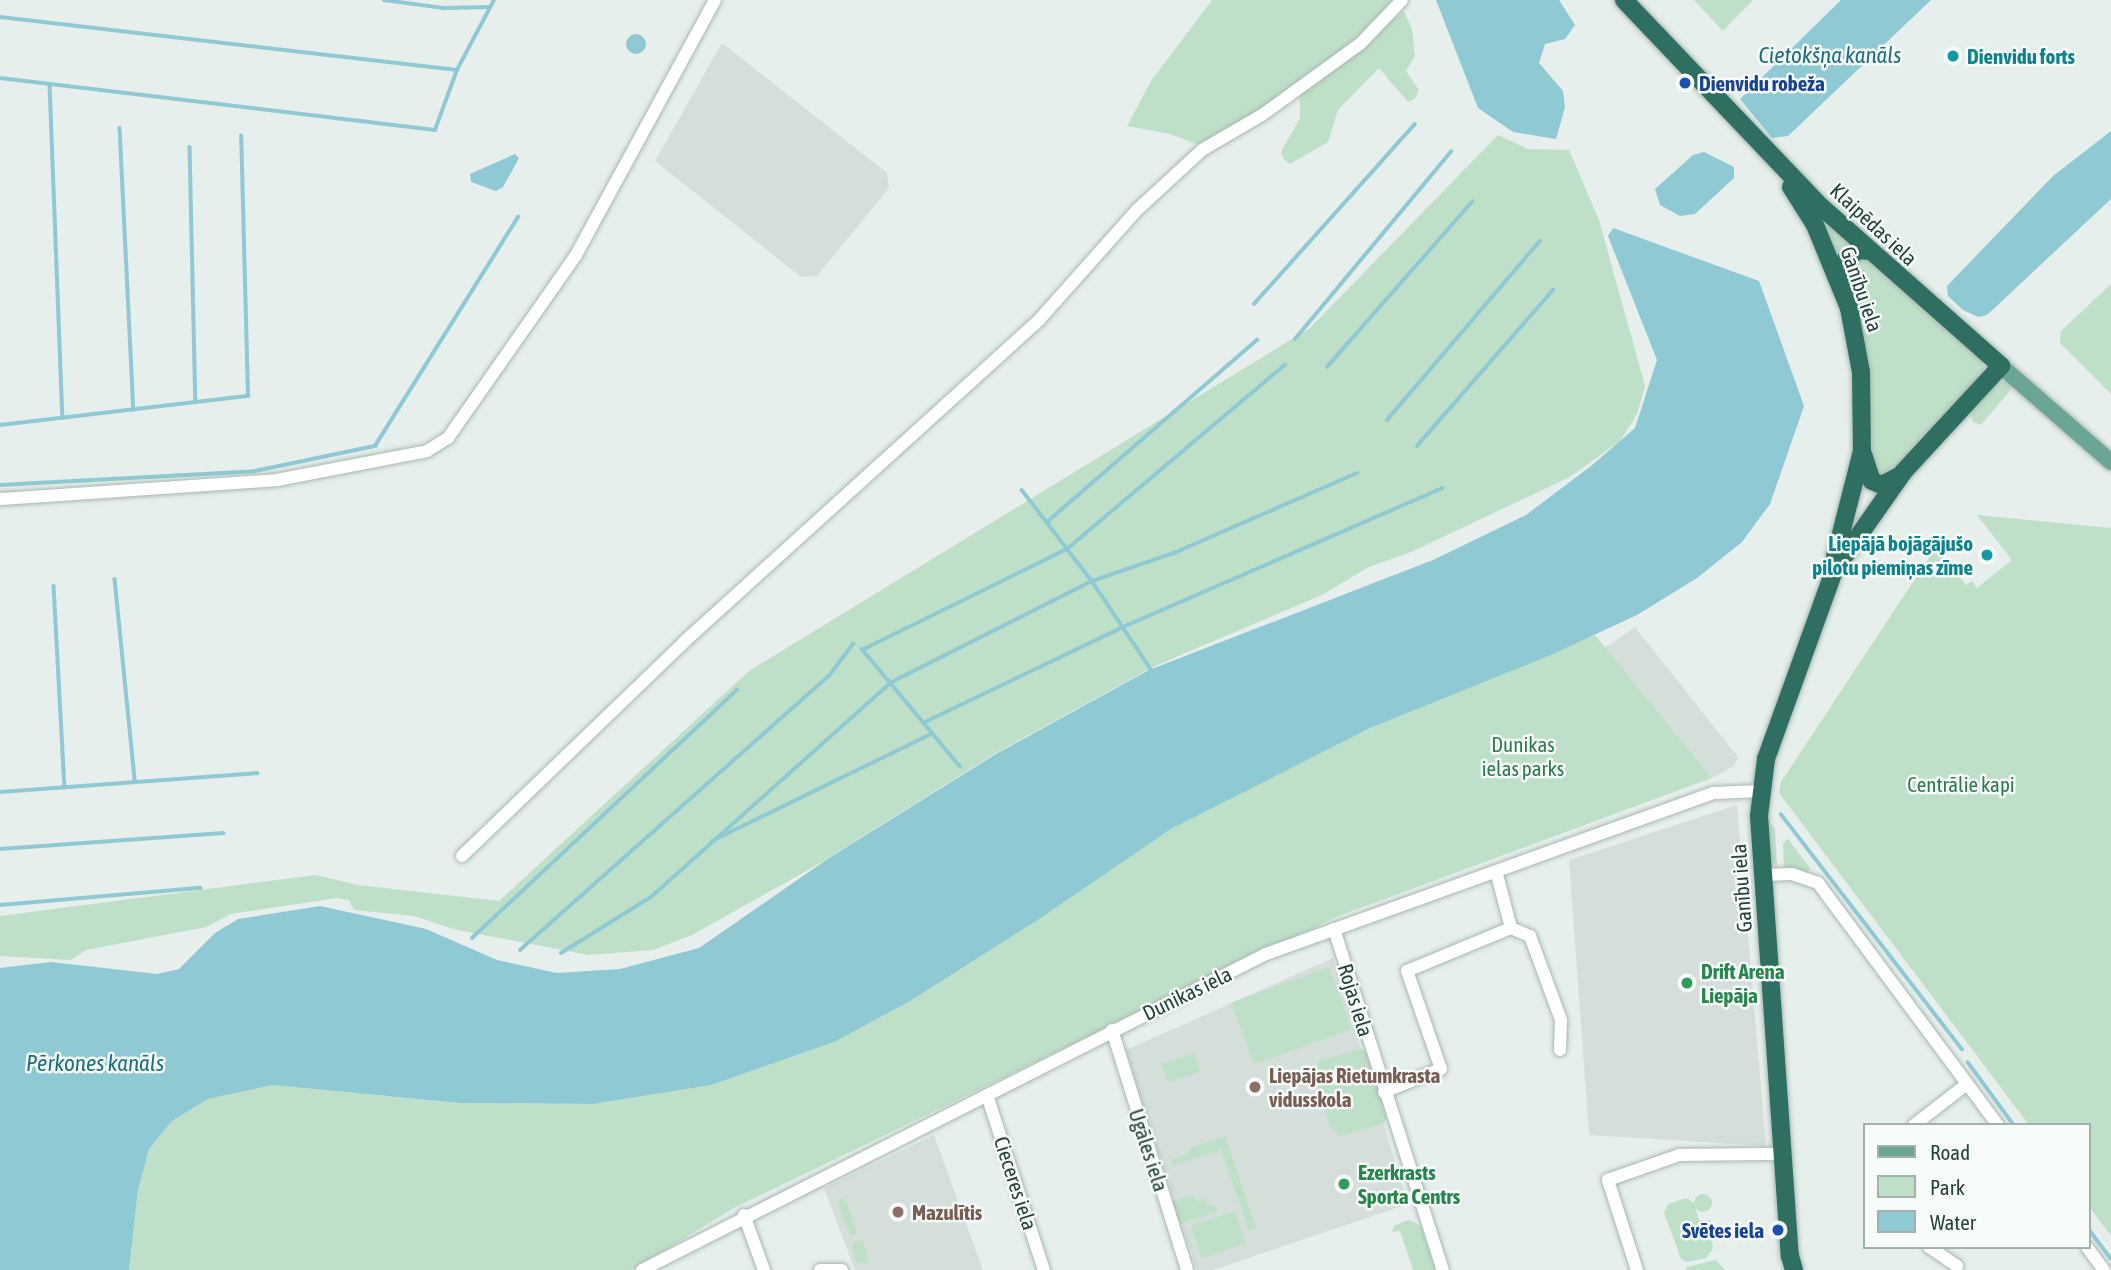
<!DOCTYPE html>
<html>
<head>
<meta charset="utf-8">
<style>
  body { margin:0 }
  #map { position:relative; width:2111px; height:1270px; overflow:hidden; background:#e6efeb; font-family:"Asap Condensed",sans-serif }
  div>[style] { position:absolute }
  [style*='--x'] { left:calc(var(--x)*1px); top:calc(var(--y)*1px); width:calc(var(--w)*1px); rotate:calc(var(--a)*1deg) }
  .built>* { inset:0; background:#d4dfda }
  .green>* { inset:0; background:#bfe0c8; transform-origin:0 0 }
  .round { border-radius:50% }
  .water>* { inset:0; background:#8ec9d4 }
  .stream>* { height:3.5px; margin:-1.75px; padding:0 1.75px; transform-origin:1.75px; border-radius:1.75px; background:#8ec9d4 }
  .roads { filter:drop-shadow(0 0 2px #a8b8b2) drop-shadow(0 0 2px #a8b8b2) }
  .minor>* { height:12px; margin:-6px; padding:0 6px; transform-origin:6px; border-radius:6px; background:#fff }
  .major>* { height:16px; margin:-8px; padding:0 8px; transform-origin:8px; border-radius:8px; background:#6aa596 }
  .highway>* { height:18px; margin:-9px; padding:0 9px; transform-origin:9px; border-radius:9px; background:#2f6f62 }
  .dots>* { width:19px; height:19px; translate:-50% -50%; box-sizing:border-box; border:4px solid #f7fbf9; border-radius:50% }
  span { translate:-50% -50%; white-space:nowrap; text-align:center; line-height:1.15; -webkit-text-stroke:5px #f7fbf9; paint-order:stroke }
  .culture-label { font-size:21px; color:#0d838f; font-weight:700 }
  .left { translate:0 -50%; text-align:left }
  .right { translate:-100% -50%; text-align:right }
  .transit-label { font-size:21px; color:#164399; font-weight:700 }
  .street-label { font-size:21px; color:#24423a }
  .park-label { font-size:21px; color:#2d7a4b }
  .leisure-label { font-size:21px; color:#27864d; font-weight:700 }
  .education-label { font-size:21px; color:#785e54; font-weight:700 }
  .water-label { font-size:23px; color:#1c6f80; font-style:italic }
  .legend { position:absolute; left:1863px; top:1123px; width:228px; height:126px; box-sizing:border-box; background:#f7fbf9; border:2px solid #a3b1ad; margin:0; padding:9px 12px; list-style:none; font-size:21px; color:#24423a }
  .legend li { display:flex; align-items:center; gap:14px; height:35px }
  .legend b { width:35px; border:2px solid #a3b1ad }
</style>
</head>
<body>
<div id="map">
  <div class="built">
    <i style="clip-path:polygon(722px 43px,887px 173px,889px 188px,817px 276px,801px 277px,655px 161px)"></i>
    <i style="clip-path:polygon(1635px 627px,1738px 757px,1734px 766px,1712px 778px,1605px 648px)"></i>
    <i style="clip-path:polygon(1737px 805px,1766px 1146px,1589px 1135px,1569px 860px)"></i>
    <i style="clip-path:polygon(1333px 958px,1408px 1204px,1213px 1270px,1197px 1270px,1126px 1050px)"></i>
    <i style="clip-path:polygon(934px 1135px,983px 1270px,855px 1270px,824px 1188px)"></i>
  </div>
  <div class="green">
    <i style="clip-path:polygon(1212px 0,1397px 0,1376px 24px,1292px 88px,1202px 146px,1170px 134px,1127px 126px,1151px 81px)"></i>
    <i style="clip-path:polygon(1694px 0,1753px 0,1723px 31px)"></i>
    <i style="clip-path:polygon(1404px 11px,1412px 29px,1415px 56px,1406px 71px,1419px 90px,1415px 99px,1408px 102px,1379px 68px,1338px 110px,1328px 142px,1290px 164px,1284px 159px,1281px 152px,1300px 118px,1300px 95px)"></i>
    <i style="clip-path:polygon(1498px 135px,1528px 149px,1569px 150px,1599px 220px,1645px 386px,1637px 414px,1620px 441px,1570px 477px,1411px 552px,1369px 567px,1322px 595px,1155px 666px,996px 753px,817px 865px,692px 935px,653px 950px,588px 955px,453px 929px,414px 916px,354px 910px,349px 900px,337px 898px,231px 914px,206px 927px,86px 950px,71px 960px,0 956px,0 916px,316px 875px,358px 885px,499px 901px,749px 671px,1310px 328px)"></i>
    <i style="clip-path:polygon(1823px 219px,1855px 247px,1840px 258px,1823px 220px)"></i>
    <i style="clip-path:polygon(1865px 258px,1982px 359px,1984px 370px,1899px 468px,1881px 475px,1873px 468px,1869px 395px,1851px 271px,1856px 259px)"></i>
    <i style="clip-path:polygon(2111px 284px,2111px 394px,2060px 343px,2061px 331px)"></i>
    <i style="clip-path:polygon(2007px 381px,2014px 386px,1981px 425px,1973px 422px,1970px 412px,1997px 382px)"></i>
    <i style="clip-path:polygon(1977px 515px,2111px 528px,2111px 1236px,2088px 1205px,2088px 1125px,2029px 1125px,1779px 793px,1781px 782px,1936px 547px,1966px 585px,1972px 581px,1977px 588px,2012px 560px)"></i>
    <i style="clip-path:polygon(1595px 635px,1712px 778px,1336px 917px,734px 1208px,632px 1270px,129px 1270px,138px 1190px,149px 1149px,172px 1121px,208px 1099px,273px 1085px,458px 1103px,593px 1104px,711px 1085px,834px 1042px,907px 1003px,1171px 829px,1238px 793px,1370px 728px)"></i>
    <i style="clip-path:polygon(1766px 818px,1775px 828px,1777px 867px,1770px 859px)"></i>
    <i style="clip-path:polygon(1788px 839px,1810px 868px,1807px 874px,1784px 867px,1783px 843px)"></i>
    <i style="left:1329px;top:967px;width:66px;height:104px;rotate:70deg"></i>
    <i style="clip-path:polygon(1361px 1048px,1369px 1054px,1386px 1118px,1384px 1123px,1341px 1136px,1331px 1129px,1313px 1072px,1320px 1061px)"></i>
    <i style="left:1194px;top:1053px;width:20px;height:34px;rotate:72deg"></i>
    <i style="clip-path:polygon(1225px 1136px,1256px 1229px,1249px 1231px,1221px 1150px,1173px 1166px,1171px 1160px,1189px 1154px,1188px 1149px)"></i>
    <i class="round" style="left:1694px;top:1194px;width:18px;height:18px"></i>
    <i style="clip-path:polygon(1194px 1195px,1197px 1202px,1205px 1197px,1207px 1205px,1215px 1206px,1217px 1211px,1180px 1224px,1172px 1201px)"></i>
    <i style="clip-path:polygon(841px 1198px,846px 1200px,857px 1232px,854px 1236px,849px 1234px,838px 1203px)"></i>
    <i style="clip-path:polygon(1686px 1198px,1694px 1203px,1699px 1220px,1710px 1220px,1713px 1249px,1706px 1258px,1687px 1262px,1681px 1259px,1664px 1213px,1668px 1204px)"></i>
    <i style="left:1235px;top:1211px;width:34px;height:47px;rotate:71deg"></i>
    <i style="clip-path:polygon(1409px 1220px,1421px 1226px,1435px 1270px,1413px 1270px,1400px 1231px,1392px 1232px,1395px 1225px)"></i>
    <i style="clip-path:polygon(856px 1240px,863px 1242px,869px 1260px,866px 1264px,856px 1262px,851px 1246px)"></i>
    <i style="clip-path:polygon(1716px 1260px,1725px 1270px,1686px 1270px,1687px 1267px)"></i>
  </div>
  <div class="water">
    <i style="clip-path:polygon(1436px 0,1559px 0,1575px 25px,1565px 39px,1545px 44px,1539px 63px,1563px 91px,1565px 107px,1556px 139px,1513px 132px,1478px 108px)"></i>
    <i style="clip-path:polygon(1841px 0,1931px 0,1788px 136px,1772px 138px,1740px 99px)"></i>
    <i class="round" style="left:626px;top:34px;width:20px;height:20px"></i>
    <i style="clip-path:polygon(2111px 131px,2111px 199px,1987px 315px,1978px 317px,1963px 310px,1948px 296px,1947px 286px,2053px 176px)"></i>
    <i style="clip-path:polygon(1704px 152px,1734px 167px,1734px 178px,1695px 214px,1680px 216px,1660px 205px,1655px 189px,1693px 155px)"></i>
    <i style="clip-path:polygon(515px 154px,519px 158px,503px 187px,496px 191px,471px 182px,470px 174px)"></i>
    <i style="clip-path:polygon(1613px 228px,1759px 281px,1804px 406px,1770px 504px,1742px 542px,1697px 578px,1637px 615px,1551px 655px,1370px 728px,1171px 829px,1039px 919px,907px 1003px,834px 1042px,711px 1085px,593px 1104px,459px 1103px,273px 1085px,208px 1099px,172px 1121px,149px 1149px,138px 1190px,129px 1270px,0 1270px,0 968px,51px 962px,157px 974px,179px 969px,215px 933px,238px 919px,320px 906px,426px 929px,497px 960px,557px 973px,620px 969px,699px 948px,829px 858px,996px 754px,1149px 670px,1433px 560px,1526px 515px,1591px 466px,1635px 428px,1657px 360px,1608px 236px)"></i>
  </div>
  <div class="stream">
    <i style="--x:384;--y:0;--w:61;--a:7.6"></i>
    <i style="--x:444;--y:8;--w:46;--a:-1.2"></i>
    <i style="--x:0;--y:17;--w:460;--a:6.6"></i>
    <i style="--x:0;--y:78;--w:438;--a:6.8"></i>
    <i style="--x:435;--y:130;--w:64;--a:-69.9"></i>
    <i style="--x:457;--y:70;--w:79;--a:-62.1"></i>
    <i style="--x:50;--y:84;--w:334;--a:87.8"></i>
    <i style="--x:120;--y:128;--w:282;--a:87.2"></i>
    <i style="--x:190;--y:147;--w:255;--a:88.7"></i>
    <i style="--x:1254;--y:304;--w:241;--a:-48.2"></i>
    <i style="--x:1295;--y:339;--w:244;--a:-50.2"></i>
    <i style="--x:1327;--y:367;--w:220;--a:-48.7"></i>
    <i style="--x:1387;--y:420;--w:235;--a:-49.5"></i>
    <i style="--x:0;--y:425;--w:250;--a:-6.7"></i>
    <i style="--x:248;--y:396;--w:260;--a:-91.5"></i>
    <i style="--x:1417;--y:446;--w:207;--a:-48.9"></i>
    <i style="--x:0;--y:485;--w:255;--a:-3.1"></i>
    <i style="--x:255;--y:471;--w:123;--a:-11.8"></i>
    <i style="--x:375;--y:446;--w:270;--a:-58"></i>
    <i style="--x:1022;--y:490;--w:115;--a:52.4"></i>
    <i style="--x:1092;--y:581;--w:106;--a:56.2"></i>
    <i style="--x:1047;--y:522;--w:278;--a:-40.9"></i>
    <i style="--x:115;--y:579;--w:202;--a:84.3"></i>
    <i style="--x:54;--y:586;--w:200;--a:86.9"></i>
    <i style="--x:923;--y:723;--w:222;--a:-25.6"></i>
    <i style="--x:1123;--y:627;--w:348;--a:-23.5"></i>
    <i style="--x:960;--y:767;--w:153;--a:-129.9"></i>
    <i style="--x:862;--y:650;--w:229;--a:-26.2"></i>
    <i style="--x:1067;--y:549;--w:285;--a:-40.2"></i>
    <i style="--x:0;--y:792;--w:258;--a:-4.2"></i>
    <i style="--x:1781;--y:814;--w:297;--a:52.4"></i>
    <i style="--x:712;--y:841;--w:244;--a:-26"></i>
    <i style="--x:0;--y:849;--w:224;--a:-4.1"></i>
    <i style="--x:0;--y:905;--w:201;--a:-4.9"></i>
    <i style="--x:472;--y:938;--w:363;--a:-43.1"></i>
    <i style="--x:520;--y:950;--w:413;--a:-41.6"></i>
    <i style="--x:829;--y:676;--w:40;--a:-53"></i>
    <i style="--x:561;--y:953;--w:106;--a:-31.9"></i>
    <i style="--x:651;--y:897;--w:321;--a:-41.8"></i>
    <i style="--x:890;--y:683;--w:226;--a:-26.8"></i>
    <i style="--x:1092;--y:581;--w:87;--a:-18.9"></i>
    <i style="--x:1174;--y:553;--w:200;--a:-23.6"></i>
    <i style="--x:1968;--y:1062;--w:78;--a:53.9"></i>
    <i style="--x:2088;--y:1228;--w:39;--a:53"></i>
  </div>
  <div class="roads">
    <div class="minor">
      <i style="--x:0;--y:499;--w:278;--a:-3.9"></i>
      <i style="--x:277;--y:480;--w:153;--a:-10.9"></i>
      <i style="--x:427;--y:451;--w:25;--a:-32"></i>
      <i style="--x:448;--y:438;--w:223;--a:-55"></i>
      <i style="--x:576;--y:255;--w:290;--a:-61.4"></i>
      <i style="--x:462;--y:856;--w:308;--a:-43.9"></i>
      <i style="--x:684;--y:642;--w:479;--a:-42.2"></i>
      <i style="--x:1039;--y:320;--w:147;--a:-48.3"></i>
      <i style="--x:1137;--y:210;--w:88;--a:-42.7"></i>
      <i style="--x:1202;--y:150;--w:69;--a:-30.3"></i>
      <i style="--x:1262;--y:115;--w:122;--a:-36"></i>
      <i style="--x:1361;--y:43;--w:59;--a:-46.4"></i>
      <i style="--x:1763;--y:875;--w:29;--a:-2"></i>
      <i style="--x:1792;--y:874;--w:28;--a:19"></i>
      <i style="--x:1818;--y:883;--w:302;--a:53.4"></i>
      <i style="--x:1511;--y:928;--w:21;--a:23"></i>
      <i style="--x:1530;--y:936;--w:90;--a:69.7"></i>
      <i style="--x:1561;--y:1020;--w:30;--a:92"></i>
      <i style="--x:1334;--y:929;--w:358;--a:72.3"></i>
      <i style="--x:1112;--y:1030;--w:251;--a:72.6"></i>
      <i style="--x:1384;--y:1092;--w:61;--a:-22"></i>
      <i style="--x:1441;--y:1069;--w:104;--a:-109.1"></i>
      <i style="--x:1407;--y:971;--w:113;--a:-22.5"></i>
      <i style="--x:1511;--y:928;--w:59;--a:-104.7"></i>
      <i style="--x:987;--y:1095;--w:184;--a:72"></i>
      <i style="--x:1914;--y:1125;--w:67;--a:-37.7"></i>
      <i style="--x:744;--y:1215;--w:59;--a:70"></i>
      <i style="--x:1929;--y:1247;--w:34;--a:34"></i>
      <i style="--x:2087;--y:1247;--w:29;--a:54"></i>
      <i style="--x:642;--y:1270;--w:699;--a:-26.86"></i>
      <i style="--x:1266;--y:954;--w:476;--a:-19.8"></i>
      <i style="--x:1714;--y:793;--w:46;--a:-2.5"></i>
      <i style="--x:820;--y:1270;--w:22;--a:0"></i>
      <i style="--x:1637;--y:1270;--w:95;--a:-107.9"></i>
      <i style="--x:1608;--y:1180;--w:75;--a:-19.4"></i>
      <i style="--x:1679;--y:1155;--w:103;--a:-0.6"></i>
    </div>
    <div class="major">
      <i style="--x:2001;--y:366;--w:146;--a:41.1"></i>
    </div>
    <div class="highway">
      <i style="--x:1624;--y:0;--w:280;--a:46.4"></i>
      <i style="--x:1817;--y:203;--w:246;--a:41.5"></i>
      <i style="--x:2001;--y:366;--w:143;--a:132.7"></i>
      <i style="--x:1904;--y:471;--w:122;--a:125"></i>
      <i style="--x:1834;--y:571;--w:200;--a:109.9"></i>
      <i style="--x:1766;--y:759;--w:57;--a:97"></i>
      <i style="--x:1759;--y:816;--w:441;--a:86"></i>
      <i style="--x:1790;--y:1256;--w:15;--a:74"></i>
      <i style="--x:1791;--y:187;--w:45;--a:57.7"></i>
      <i style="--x:1815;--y:225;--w:90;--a:67.7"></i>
      <i style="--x:1849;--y:308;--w:65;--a:79.4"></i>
      <i style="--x:1861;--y:372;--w:79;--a:89.3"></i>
      <i style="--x:1862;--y:451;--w:109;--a:104.3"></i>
      <i style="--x:1846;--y:287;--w:28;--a:-90"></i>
      <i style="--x:1846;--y:259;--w:16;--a:-35"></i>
      <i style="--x:1859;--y:250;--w:11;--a:5"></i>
      <i style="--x:1863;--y:454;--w:28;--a:72"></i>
      <i style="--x:1872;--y:481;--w:11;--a:22"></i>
      <i style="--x:1882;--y:485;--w:19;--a:-28"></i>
    </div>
  </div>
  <div class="dots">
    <i style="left:1953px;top:56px;background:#0f9aa8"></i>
    <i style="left:1685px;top:83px;background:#1a4fb4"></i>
    <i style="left:1987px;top:555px;background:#0f9aa8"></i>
    <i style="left:1687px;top:983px;background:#2e9e5b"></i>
    <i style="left:1255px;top:1087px;background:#8d6e63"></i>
    <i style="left:1344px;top:1184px;background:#2e9e5b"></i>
    <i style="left:898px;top:1212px;background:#8d6e63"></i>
    <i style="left:1778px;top:1230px;background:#1a4fb4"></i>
  </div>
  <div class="culture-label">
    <span class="left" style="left:1967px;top:56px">Dienvidu forts</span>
    <span class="right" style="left:1973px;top:555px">Liepājā bojāgājušo<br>pilotu piemiņas zīme</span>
  </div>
  <div class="transit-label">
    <span class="left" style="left:1699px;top:83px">Dienvidu robeža</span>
    <span class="right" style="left:1764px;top:1230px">Svētes iela</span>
  </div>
  <div class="street-label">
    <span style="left:1874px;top:224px;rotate:43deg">Klaipēdas iela</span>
    <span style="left:1862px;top:289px;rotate:71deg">Ganību iela</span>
    <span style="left:1741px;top:888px;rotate:-94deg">Ganību iela</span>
    <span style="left:1187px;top:993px;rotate:-26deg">Dunikas iela</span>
    <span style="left:1356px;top:1000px;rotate:73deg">Rojas iela</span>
    <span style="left:1149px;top:1150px;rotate:72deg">Ugāles iela</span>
    <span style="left:1016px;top:1183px;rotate:72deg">Cieceres iela</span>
  </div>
  <div class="park-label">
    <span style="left:1523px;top:756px">Dunikas<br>ielas parks</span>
    <span style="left:1961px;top:784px">Centrālie kapi</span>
  </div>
  <div class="leisure-label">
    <span class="left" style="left:1701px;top:983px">Drift Arena<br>Liepāja</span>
    <span class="left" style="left:1358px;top:1184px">Ezerkrasts<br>Sporta Centrs</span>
  </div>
  <div class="education-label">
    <span class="left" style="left:1269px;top:1087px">Liepājas Rietumkrasta<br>vidusskola</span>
    <span class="left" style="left:912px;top:1212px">Mazulītis</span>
  </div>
  <div class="water-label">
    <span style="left:1830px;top:55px">Cietokšņa kanāls</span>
    <span style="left:95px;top:1063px">Pērkones kanāls</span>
  </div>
  <ul class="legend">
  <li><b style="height:9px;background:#6aa596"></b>Road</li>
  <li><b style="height:19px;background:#bfe0c8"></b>Park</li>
  <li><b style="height:19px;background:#8ec9d4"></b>Water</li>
  </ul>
</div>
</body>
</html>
